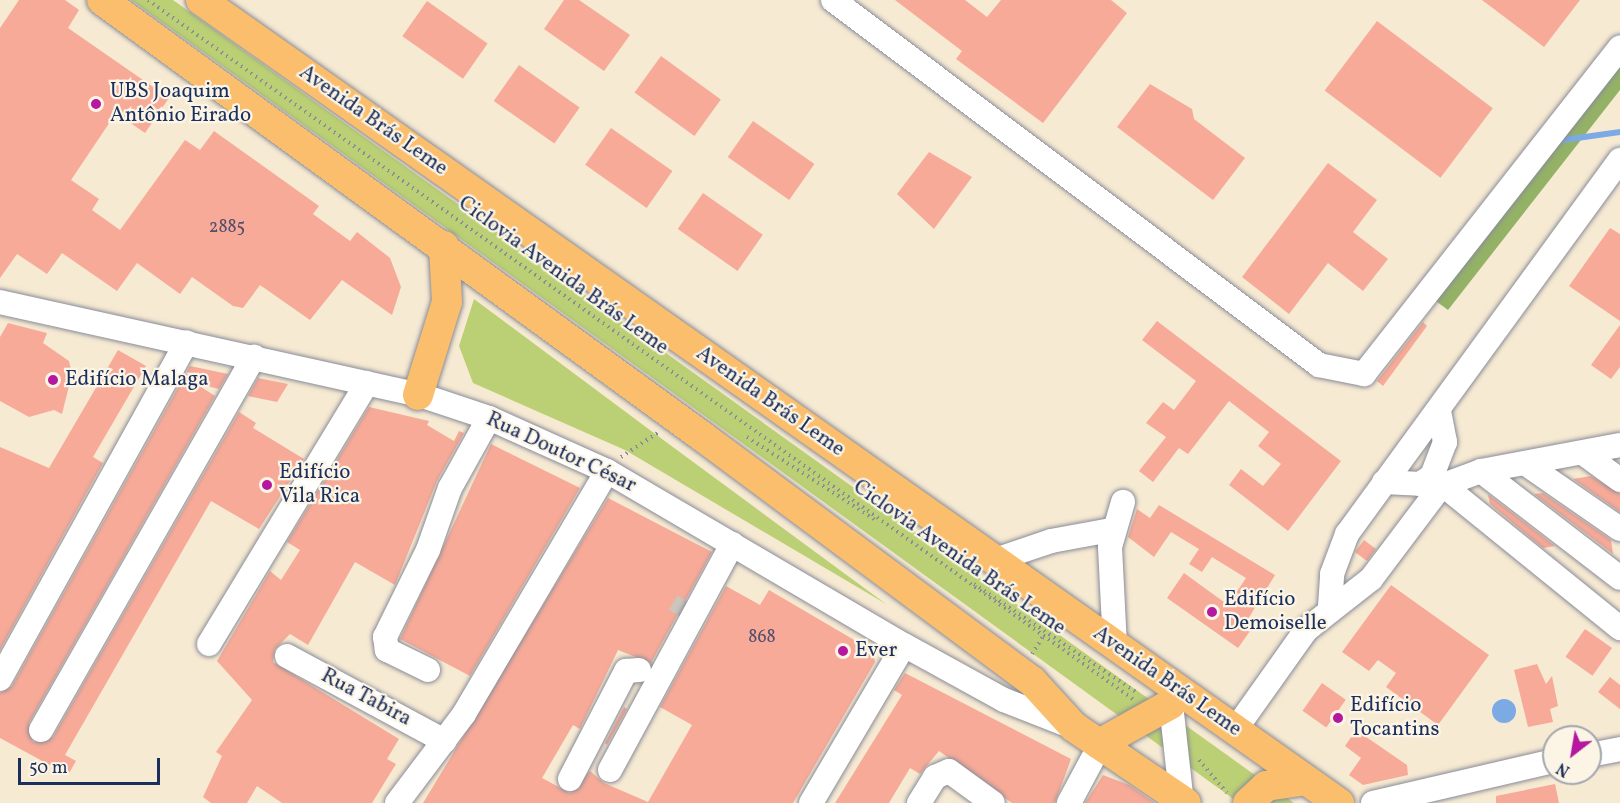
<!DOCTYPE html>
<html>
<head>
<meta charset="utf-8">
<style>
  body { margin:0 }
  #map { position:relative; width:1620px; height:803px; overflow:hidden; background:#f7ead3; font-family:Vollkorn,serif }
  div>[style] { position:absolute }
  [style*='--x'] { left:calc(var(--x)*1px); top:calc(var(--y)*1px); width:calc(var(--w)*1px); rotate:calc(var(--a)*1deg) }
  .green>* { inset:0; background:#bbd074 }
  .forest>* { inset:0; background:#94b266 }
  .water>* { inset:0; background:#7caae5 }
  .round { border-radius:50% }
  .stream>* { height:6px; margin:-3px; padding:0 3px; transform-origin:3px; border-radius:3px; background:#7caae5 }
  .building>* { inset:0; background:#f7aa98; transform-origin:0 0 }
  .minor-tunnel>* { height:24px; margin-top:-12px; transform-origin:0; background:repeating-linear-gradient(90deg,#cbc5bc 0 24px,transparent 0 36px) }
  .path>* { height:4px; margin-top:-2px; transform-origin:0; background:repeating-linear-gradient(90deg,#898c98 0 1.5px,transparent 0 6px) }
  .roads { filter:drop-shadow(0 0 2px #898c98) drop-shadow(0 0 2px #898c98) }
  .minor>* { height:24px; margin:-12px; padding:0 12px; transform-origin:12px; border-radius:12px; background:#fff }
  .major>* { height:30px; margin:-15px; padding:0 15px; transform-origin:15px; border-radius:15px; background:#fabe6d }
  .dots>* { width:16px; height:16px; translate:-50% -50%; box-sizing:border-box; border:3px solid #fcf5e5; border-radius:50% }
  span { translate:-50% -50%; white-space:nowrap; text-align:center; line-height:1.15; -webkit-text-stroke:4.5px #fcf5e5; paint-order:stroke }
  .number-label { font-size:18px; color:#524e6c }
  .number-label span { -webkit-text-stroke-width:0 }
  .poi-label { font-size:21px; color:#1b2f5e }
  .left { translate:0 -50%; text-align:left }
  .street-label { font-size:21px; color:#1b2f5e }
  .north { position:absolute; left:1542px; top:725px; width:60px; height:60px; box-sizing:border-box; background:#fcf5e5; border:2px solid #a2a6af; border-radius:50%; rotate:211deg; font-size:16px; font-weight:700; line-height:24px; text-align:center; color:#1b2f5e }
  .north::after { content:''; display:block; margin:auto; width:21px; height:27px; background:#b5179e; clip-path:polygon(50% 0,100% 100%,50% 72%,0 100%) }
  .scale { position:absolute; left:18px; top:758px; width:142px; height:27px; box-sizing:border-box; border:3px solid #1b2f5e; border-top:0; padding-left:8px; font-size:18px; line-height:21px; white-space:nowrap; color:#1b2f5e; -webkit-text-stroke:4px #fcf5e5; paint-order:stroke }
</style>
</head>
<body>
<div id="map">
  <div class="green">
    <i style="clip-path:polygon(131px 0,173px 0,1294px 803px,1239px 803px)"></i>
    <i style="clip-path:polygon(474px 299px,662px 439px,886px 604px,625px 450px,473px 383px,459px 346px)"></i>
  </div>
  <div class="forest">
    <i style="clip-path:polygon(1620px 41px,1620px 90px,1448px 310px,1429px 296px)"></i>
  </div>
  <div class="water">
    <i class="round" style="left:1492px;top:699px;width:24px;height:24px"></i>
  </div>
  <div class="stream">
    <i style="--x:1563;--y:140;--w:58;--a:-8"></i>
  </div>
  <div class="building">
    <i style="clip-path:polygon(19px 0,65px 0,79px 10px,68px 28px,169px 98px,145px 133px,116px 113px,71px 180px,99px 199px,92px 210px,120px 230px,185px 140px,200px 150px,214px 131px,319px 206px,313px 214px,350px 241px,357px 232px,390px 258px,401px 287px,392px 315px,342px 280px,310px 320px,260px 285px,243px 308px,233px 306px,192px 277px,180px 294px,137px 263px,117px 291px,62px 253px,47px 274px,17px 254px,0 278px,0 28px)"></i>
    <i style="clip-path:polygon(564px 0,579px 0,630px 35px,604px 71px,544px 29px)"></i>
    <i style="clip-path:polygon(895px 0,965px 0,987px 17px,1001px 0,1111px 0,1127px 13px,1043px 123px,956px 59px,962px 51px)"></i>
    <i style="clip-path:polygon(1482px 0,1580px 0,1544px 47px)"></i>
    <i style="left:427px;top:1px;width:74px;height:43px;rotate:35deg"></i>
    <i style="left:1377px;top:21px;width:145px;height:87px;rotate:37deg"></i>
    <i style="left:661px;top:56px;width:74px;height:45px;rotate:36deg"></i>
    <i style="left:519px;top:65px;width:74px;height:44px;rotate:35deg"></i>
    <i style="clip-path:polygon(1150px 84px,1192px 109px,1194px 119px,1245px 158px,1213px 200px,1117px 127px)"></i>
    <i style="left:753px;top:121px;width:75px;height:44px;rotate:35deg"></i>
    <i style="left:611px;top:128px;width:75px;height:45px;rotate:35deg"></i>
    <i style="clip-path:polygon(929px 152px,972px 177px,934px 229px,897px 194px)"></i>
    <i style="clip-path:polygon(1328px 163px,1377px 200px,1353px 232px,1388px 259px,1363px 291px,1328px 263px,1289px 314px,1242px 277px)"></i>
    <i style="left:703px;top:193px;width:73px;height:44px;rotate:35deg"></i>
    <i style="clip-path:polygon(1610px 228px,1620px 234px,1620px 321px,1569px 286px)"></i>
    <i style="clip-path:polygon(1157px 321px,1341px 461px,1288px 531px,1229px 485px,1241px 469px,1263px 486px,1281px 464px,1258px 446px,1269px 432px,1229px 401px,1188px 454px,1179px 448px,1153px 482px,1139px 471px,1166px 437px,1146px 423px,1163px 402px,1174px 410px,1196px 381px,1142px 340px)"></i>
    <i style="clip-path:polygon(1423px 322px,1427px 326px,1383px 386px,1377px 381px)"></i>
    <i style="clip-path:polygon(8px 323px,47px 333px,43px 343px,69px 361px,72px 374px,62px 414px,54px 410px,29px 417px,0 401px,0 337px)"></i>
    <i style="clip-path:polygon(1620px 325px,1620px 367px,1611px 379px,1591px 365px)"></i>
    <i style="clip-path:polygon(118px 350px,146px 366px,93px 457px,103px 463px,0 650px,0 447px,49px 468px)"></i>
    <i style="clip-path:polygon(190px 366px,228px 374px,219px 389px,195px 383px,215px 396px,29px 723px,33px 742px,53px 737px,239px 412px,256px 423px,253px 428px,304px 459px,259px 529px,211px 501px,65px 755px,76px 761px,68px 775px,0 738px,0 693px,12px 686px)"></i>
    <i style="clip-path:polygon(258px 378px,288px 384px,277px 402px,248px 396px)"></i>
    <i style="clip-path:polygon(369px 407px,429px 421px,427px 425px,454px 441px,459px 431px,464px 433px,437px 481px,395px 585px,355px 562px,308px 645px,290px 634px,275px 649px,273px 662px,399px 739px,387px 759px,396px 764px,372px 803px,282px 803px,257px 786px,247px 803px,211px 803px,203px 797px,222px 756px,216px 752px,252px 700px,217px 661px,270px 571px,281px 580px,300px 550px,287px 542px)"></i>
    <i style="clip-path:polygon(491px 444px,580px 488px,470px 676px,400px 639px)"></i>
    <i style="clip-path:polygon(1591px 476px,1620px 494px,1620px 512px,1573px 479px)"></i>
    <i style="clip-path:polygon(1543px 493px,1611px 540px,1613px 554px,1534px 494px)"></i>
    <i style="clip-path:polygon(1488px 495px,1489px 495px,1555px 546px,1543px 548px,1490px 504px)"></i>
    <i style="clip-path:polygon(608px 498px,712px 552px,651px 663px,618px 650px,580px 729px,573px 725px,542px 778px,570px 793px,590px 771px,604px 783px,648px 802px,692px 725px,660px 707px,726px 586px,760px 605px,769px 590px,873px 651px,875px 662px,793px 803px,423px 803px)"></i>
    <i style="clip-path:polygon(1159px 505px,1275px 575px,1248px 619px,1255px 624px,1238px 648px,1167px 598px,1184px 573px,1228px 605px,1246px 578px,1212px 557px,1202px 572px,1189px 564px,1199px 549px,1171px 532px,1154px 557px,1128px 537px,1137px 509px,1150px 518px)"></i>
    <i style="left:1364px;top:540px;width:15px;height:15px;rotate:37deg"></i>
    <i style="clip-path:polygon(1391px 585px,1489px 655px,1438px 725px,1386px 687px,1396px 673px,1378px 660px,1369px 671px,1342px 652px)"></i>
    <i style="left:1585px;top:629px;width:33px;height:34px;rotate:35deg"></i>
    <i style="clip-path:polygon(1537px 664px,1546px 684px,1552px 676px,1558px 706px,1550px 709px,1553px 722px,1528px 727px,1514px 670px)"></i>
    <i style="clip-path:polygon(905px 673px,1071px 759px,1055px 803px,1012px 803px,939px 751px,920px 774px,910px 768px,889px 803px,835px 803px,902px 695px,894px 690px)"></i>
    <i style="clip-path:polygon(1610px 677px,1620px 685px,1620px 709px,1598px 692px)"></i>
    <i style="left:1322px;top:683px;width:29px;height:34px;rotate:35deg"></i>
    <i style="clip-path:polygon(624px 707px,627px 709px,607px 745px,605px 743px)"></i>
    <i style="clip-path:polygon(1356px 730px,1407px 765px,1408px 775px,1363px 785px,1349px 775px,1361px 758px,1345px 746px)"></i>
    <i style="clip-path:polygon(1103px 775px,1129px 785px,1155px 803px,1085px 803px)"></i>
    <i style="clip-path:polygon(1555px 784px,1559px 803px,1496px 803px,1496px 796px)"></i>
  </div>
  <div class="minor-tunnel">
    <i style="--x:679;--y:616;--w:17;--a:-59"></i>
  </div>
  <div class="path">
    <i style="--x:148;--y:0;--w:1208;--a:35.36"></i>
    <i style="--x:747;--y:437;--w:155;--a:32.9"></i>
    <i style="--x:621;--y:457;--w:45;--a:-33.3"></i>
    <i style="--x:974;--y:584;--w:198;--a:33.7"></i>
    <i style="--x:1032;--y:654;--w:22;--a:-58"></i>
    <i style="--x:1199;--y:760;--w:43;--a:49.7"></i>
  </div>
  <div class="roads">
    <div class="minor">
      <i style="--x:833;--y:0;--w:608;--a:36.91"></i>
      <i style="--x:1319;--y:365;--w:46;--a:11.3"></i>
      <i style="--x:1364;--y:374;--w:415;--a:-51.9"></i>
      <i style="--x:0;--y:302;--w:433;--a:12.5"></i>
      <i style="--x:423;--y:396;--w:70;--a:18.4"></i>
      <i style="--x:489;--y:418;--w:129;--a:24.2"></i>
      <i style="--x:607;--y:471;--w:344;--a:30.4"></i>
      <i style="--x:904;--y:645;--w:114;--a:28.8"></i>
      <i style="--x:1004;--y:700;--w:74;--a:21.4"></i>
      <i style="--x:1439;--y:411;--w:32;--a:79"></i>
      <i style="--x:1445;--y:442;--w:36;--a:111"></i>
      <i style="--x:1432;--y:476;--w:242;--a:39"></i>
      <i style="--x:1583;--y:453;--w:46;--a:36.1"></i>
      <i style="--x:1526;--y:464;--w:114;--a:34.7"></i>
      <i style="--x:1481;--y:471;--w:175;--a:37.6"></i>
      <i style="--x:1384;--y:482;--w:36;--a:3"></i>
      <i style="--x:1420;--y:484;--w:14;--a:-34"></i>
      <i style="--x:995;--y:560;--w:59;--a:-18.7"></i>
      <i style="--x:1051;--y:541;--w:61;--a:-10.4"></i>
      <i style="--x:1330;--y:606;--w:32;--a:-86"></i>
      <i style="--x:1332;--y:574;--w:43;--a:-69.4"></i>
      <i style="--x:1347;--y:534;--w:463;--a:-53.9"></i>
      <i style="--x:209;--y:644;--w:305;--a:-58.8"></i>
      <i style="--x:1115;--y:646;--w:99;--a:-92.9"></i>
      <i style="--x:1110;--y:547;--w:47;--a:-73.9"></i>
      <i style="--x:287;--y:656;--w:179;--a:28.4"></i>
      <i style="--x:428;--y:670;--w:46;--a:-154"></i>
      <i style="--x:387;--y:650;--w:13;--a:-99"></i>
      <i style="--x:385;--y:637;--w:97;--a:-63.7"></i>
      <i style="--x:428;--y:550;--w:66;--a:-70.5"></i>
      <i style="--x:450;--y:488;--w:80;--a:-60.9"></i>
      <i style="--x:0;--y:679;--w:385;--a:-61"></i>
      <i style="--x:1178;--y:691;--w:15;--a:118"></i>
      <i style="--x:1171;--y:704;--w:100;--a:83.7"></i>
      <i style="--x:41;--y:730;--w:430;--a:-60.3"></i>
      <i style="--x:1235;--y:730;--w:123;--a:-54.6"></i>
      <i style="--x:1306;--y:630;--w:83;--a:-38.1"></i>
      <i style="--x:1371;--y:579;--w:116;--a:-53"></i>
      <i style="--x:1441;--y:486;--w:43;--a:-20.6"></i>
      <i style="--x:1481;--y:471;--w:141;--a:-10.6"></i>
      <i style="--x:1590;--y:755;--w:31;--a:-11"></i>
      <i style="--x:610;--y:770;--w:257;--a:-61.6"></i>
      <i style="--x:570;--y:779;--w:122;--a:-62.6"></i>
      <i style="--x:626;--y:671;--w:13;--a:-4"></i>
      <i style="--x:397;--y:803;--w:111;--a:-53"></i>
      <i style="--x:464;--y:714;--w:282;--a:-59.5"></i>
      <i style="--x:811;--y:803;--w:183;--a:-59.5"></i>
      <i style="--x:919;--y:803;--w:31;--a:-58"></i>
      <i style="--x:935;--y:777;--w:15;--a:-23"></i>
      <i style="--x:949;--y:771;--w:54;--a:36"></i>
      <i style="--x:1069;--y:803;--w:66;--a:-61.9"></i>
      <i style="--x:1373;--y:803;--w:186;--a:-13.1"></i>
    </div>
    <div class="major">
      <i style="--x:102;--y:0;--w:743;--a:36.02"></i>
      <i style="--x:703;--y:437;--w:410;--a:36.6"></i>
      <i style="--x:1032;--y:681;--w:62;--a:47.6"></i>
      <i style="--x:1074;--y:727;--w:135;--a:34.2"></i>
      <i style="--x:201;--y:0;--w:1393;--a:35.21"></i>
      <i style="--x:418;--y:395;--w:97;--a:-72.7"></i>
      <i style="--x:447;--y:302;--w:56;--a:-93.1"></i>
      <i style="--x:1099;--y:744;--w:82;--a:-29.1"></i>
      <i style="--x:1248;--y:803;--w:25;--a:-43"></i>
      <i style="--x:1266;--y:786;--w:40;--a:-8.5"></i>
    </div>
  </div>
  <div class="dots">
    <i style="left:96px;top:104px;background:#b5179e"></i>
    <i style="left:53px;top:380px;background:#b5179e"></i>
    <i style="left:267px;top:485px;background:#b5179e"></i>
    <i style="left:1212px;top:612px;background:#b5179e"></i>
    <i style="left:843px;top:651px;background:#b5179e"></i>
    <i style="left:1338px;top:718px;background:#b5179e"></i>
  </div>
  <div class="number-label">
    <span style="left:227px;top:228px">2885</span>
    <span style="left:762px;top:638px">868</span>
  </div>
  <div class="poi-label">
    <span class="left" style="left:110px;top:104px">UBS Joaquim<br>Antônio Eirado</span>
    <span class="left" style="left:65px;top:380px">Edifício Malaga</span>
    <span class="left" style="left:279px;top:485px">Edifício<br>Vila Rica</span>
    <span class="left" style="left:1224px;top:612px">Edifício<br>Demoiselle</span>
    <span class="left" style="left:855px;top:651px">Ever</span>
    <span class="left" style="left:1350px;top:718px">Edifício<br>Tocantins</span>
  </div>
  <div class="street-label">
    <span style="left:373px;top:121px;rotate:35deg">Avenida Brás Leme</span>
    <span style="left:563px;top:276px;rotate:36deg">Ciclovia Avenida Brás Leme</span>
    <span style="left:770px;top:402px;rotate:35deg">Avenida Brás Leme</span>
    <span style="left:561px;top:453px;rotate:25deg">Rua Doutor César</span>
    <span style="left:959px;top:558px;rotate:35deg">Ciclovia Avenida Brás Leme</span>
    <span style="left:1167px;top:682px;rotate:35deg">Avenida Brás Leme</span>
    <span style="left:366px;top:698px;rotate:28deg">Rua Tabira</span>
  </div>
  <div class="north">N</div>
  <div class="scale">50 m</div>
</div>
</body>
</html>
